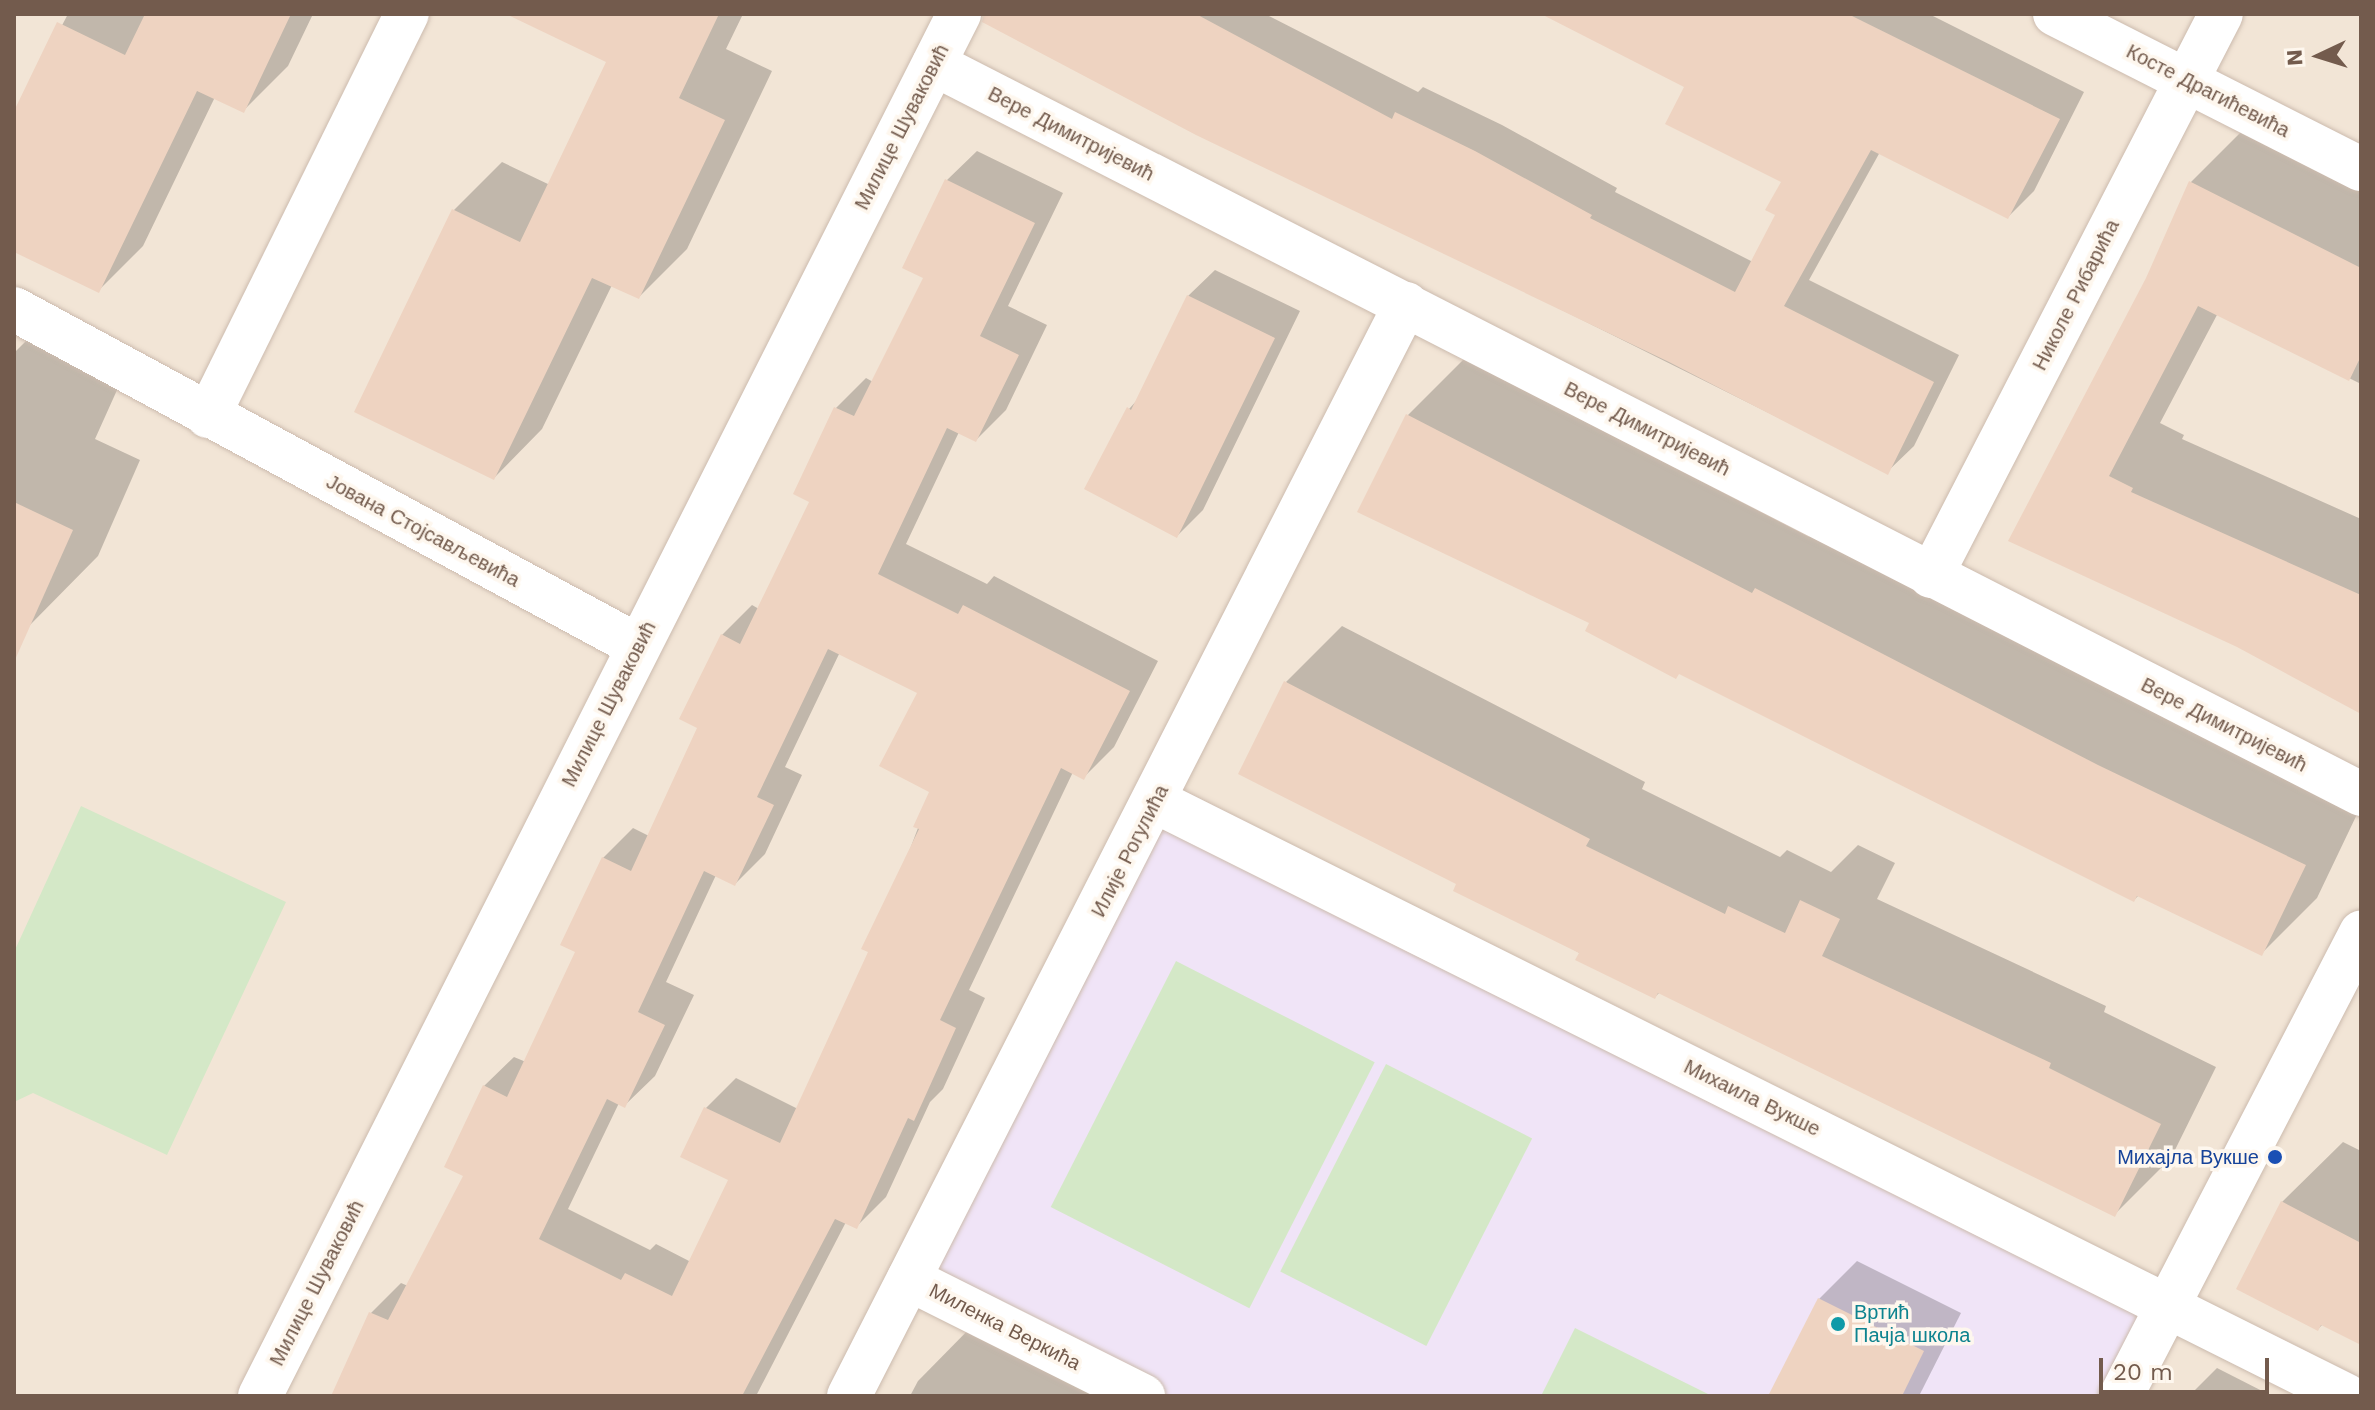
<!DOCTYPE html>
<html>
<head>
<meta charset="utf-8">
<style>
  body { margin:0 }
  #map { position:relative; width:2375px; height:1410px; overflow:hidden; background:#fbf3e8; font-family:"Work Sans",sans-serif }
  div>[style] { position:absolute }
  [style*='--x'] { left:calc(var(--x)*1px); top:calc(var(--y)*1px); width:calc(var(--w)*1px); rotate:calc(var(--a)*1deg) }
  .residential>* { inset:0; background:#f2e5d6; transform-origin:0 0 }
  .education>* { inset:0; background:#f0e4f7 }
  .green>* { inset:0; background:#d4e8c7; transform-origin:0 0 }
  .shadow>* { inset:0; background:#0003 }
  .building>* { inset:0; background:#eed3c1 }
  .roads { filter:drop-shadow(0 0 2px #ccbbae) drop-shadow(0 0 2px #ccbbae) }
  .minor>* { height:44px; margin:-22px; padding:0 22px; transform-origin:22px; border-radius:22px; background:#fff }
  .dots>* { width:22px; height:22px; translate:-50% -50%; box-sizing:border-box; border:4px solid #fef7ee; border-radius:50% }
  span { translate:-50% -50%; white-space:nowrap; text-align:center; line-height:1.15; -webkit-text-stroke:7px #fef7ee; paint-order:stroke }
  .street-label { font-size:20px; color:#735b4d }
  .transit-label { font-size:20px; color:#164399 }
  .right { translate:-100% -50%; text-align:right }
  .culture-label { font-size:20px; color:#0d838f }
  .left { translate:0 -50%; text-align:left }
  .frame { position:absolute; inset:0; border:16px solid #735b4d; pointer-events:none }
  .north { position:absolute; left:2279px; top:16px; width:80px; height:80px; -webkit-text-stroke:6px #fef7ee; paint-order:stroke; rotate:266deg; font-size:22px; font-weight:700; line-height:32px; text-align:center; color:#735b4d }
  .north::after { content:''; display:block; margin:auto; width:28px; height:36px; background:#735b4d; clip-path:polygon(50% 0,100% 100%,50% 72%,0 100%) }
  .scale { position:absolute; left:2099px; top:1358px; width:170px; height:36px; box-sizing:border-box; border:4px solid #735b4d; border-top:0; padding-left:10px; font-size:24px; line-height:28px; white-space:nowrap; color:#735b4d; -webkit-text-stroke:6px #fef7ee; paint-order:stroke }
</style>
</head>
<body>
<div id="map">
  <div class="residential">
    <i style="left:14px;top:14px;width:2347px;height:1382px"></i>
  </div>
  <div class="education">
    <i style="clip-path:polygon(1155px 801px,2168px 1305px,2121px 1396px,1143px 1396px,909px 1279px)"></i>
  </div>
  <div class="green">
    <i style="clip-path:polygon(81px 806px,286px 902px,167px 1155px,33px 1093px,14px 1102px,14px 952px)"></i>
    <i style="left:1176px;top:961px;width:223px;height:276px;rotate:27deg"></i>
    <i style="left:1386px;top:1064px;width:164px;height:233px;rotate:27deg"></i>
    <i style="clip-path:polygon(1575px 1328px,1708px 1394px,1707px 1396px,1541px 1396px)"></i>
  </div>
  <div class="shadow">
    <i style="clip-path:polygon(68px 14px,313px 14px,288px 66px,244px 110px,215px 97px,143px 246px,98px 291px,14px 250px,14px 116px)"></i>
    <i style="clip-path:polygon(565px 14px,743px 14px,726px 49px,772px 71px,687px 249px,639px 297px,612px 285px,542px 429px,494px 478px,454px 210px,502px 162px,550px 185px,608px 61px)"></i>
    <i style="clip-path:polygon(1022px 14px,1265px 14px,1418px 92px,1423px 87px,1502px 125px,1617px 188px,1615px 192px,1753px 262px,1778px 214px,1784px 181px,1687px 86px,1546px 14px,1929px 14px,2084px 92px,2034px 191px,2008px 217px,1880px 152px,1809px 280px,1959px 355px,1914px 446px,1887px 472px,1011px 35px)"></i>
    <i style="clip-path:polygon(2243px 130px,2361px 189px,2361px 384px,2218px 313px,2160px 423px,2184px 435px,2182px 439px,2361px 519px,2361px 711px,2238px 646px,2011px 540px,2148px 279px,2191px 182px)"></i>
    <i style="clip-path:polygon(evenodd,977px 151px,1063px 193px,1008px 306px,1047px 325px,1006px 410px,976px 440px,959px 432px,906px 544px,987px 584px,994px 576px,1158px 661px,1114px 747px,1084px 777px,1073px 772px,969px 990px,985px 998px,943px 1089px,930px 1102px,886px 1197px,856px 1227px,846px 1222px,756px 1396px,333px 1396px,371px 1313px,401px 1283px,408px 1286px,466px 1175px,484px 1086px,514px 1057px,526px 1062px,578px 951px,603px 858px,633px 828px,649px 836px,700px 727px,722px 635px,752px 605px,759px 609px,811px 501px,836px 408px,866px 378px,875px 383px,926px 277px,947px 180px,977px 151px,840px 652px,920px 692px,932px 791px,871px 952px,798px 1109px,736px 1078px,706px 1108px,731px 1180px,691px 1262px,656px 1244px,650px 1250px,568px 1209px,619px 1103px,625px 1105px,655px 1076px,694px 995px,666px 982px,716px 875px,735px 884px,765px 854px,802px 775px,785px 767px,840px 652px)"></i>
    <i style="clip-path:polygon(1215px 270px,1300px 311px,1203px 510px,1177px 536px,1129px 409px,1139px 398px,1188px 296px)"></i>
    <i style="clip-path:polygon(30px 337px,122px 379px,95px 439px,140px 460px,98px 556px,29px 626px,14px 619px,14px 353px)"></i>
    <i style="clip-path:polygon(1464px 359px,1809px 537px,1812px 533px,2360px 808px,2317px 898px,2261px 954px,2139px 895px,2134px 900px,1591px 622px,1360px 511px,1408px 415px)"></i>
    <i style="clip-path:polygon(1342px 626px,1645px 782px,1642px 789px,1780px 857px,1787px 850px,1831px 872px,1858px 845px,1895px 863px,1877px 899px,2106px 1006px,2104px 1012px,2216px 1067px,2171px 1158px,2115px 1214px,1660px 992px,1655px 997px,1459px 883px,1286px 682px)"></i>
    <i style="clip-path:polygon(2343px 1142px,2361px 1151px,2361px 1343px,2323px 1324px,2318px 1329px,2282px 1202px)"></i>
    <i style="clip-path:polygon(1857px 1261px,1961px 1313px,1919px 1396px,1771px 1396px,1819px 1299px)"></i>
    <i style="clip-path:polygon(978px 1320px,1130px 1396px,910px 1396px,918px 1381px)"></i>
    <i style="clip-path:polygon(2217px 1368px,2272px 1396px,2189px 1396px)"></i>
  </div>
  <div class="building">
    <i style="clip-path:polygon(145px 14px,291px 14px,244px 113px,197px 91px,99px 293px,14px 252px,14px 111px,57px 22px,125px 55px)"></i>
    <i style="clip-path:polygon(506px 14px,719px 14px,679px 98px,725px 120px,639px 299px,592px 278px,494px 480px,354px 412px,452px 209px,520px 242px,606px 62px)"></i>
    <i style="clip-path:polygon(984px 14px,1196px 14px,1392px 119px,1395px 112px,1475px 151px,1592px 215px,1590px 218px,1735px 292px,1775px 215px,1765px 210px,1781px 182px,1665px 124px,1684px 87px,1541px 14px,1848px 14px,2060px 119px,2008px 219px,1871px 150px,1784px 306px,1934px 382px,1888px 475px,1669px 362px,1196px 135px,982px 22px)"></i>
    <i style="clip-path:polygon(evenodd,945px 179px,1035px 223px,980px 336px,1019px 355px,976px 442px,947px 428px,878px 574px,958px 614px,963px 605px,1130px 691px,1084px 780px,1061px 768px,940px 1020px,956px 1028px,914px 1121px,908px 1118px,857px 1229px,835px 1219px,742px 1396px,331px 1396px,369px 1312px,388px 1320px,463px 1176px,444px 1167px,483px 1085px,507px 1097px,575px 952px,560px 945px,602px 857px,631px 871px,697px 728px,679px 719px,721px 634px,740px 644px,809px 502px,793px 494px,834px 407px,854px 416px,923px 278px,902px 268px,945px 179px,828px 649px,917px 693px,879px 766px,929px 792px,913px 827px,919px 829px,861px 949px,868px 952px,780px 1143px,704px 1107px,680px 1157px,728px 1180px,672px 1296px,625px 1273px,621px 1280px,539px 1239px,607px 1099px,625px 1108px,665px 1025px,638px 1012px,704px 871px,735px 886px,774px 805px,757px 797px,828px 649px)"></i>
    <i style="clip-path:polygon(2189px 181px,2361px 268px,2361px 356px,2349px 381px,2198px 306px,2109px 476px,2133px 488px,2131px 492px,2361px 595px,2361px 714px,2237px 647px,2008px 541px,2146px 278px)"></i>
    <i style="clip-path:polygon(1187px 295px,1275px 338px,1177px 538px,1084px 489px,1127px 407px,1131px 410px)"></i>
    <i style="clip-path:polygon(1406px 414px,1752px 593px,1755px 588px,2098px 765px,2306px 865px,2262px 956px,2137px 896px,2134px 902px,1679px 674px,1676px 679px,1585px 631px,1589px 623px,1357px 512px)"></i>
    <i style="clip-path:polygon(14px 502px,73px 530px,14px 662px)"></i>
    <i style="clip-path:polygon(1284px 681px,1590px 839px,1586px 846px,1725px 914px,1728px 906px,1785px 933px,1800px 900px,1840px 919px,1822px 956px,2051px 1063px,2049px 1068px,2161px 1124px,2115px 1217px,1658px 993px,1655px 999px,1575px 960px,1579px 953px,1453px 891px,1456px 884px,1238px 774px)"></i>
    <i style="clip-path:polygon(2281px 1201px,2361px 1243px,2361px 1345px,2321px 1325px,2318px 1331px,2236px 1289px)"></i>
    <i style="clip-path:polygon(1818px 1298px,1924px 1351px,1902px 1396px,1768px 1396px)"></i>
  </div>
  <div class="roads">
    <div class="minor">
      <i style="--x:2055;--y:14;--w:343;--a:26.9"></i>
      <i style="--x:934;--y:64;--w:1603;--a:27.09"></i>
      <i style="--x:14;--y:309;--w:709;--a:28.37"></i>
      <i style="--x:208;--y:416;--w:449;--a:-63.7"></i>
      <i style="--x:1931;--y:576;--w:632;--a:-62.71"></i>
      <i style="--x:1155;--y:801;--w:1332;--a:26.53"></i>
      <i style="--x:909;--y:1279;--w:262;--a:26.6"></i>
      <i style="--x:260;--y:1396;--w:1549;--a:-63.17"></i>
      <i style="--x:849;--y:1396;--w:1226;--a:-62.98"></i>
      <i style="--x:2121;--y:1396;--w:522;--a:-62.6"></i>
    </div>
  </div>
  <div class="dots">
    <i style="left:2275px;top:1157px;background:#1a4fb4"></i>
    <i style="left:1838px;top:1324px;background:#0f9aa8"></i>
  </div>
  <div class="street-label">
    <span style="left:2208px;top:91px;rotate:27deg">Косте Драгићевића</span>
    <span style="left:902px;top:127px;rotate:-63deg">Милице Шуваковић</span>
    <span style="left:1071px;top:134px;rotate:27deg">Вере Димитријевић</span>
    <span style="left:2076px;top:295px;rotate:-63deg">Николе Рибарића</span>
    <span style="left:1647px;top:429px;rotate:27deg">Вере Димитријевић</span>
    <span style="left:423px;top:531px;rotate:28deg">Јована Стојсављевића</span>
    <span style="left:609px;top:704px;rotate:-63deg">Милице Шуваковић</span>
    <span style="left:2224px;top:725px;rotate:27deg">Вере Димитријевић</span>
    <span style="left:1130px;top:851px;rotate:-63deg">Илије Рогулића</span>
    <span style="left:1752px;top:1098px;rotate:26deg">Михаила Вукше</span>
    <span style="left:317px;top:1283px;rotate:-63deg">Милице Шуваковић</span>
    <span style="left:1005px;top:1327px;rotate:27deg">Миленка Веркића</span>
  </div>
  <div class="transit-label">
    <span class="right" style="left:2259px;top:1157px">Михајла Вукше</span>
  </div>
  <div class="culture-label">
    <span class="left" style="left:1854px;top:1324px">Вртић<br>Пачја школа</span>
  </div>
  <div class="frame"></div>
  <div class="north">N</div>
  <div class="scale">20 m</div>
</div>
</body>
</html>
